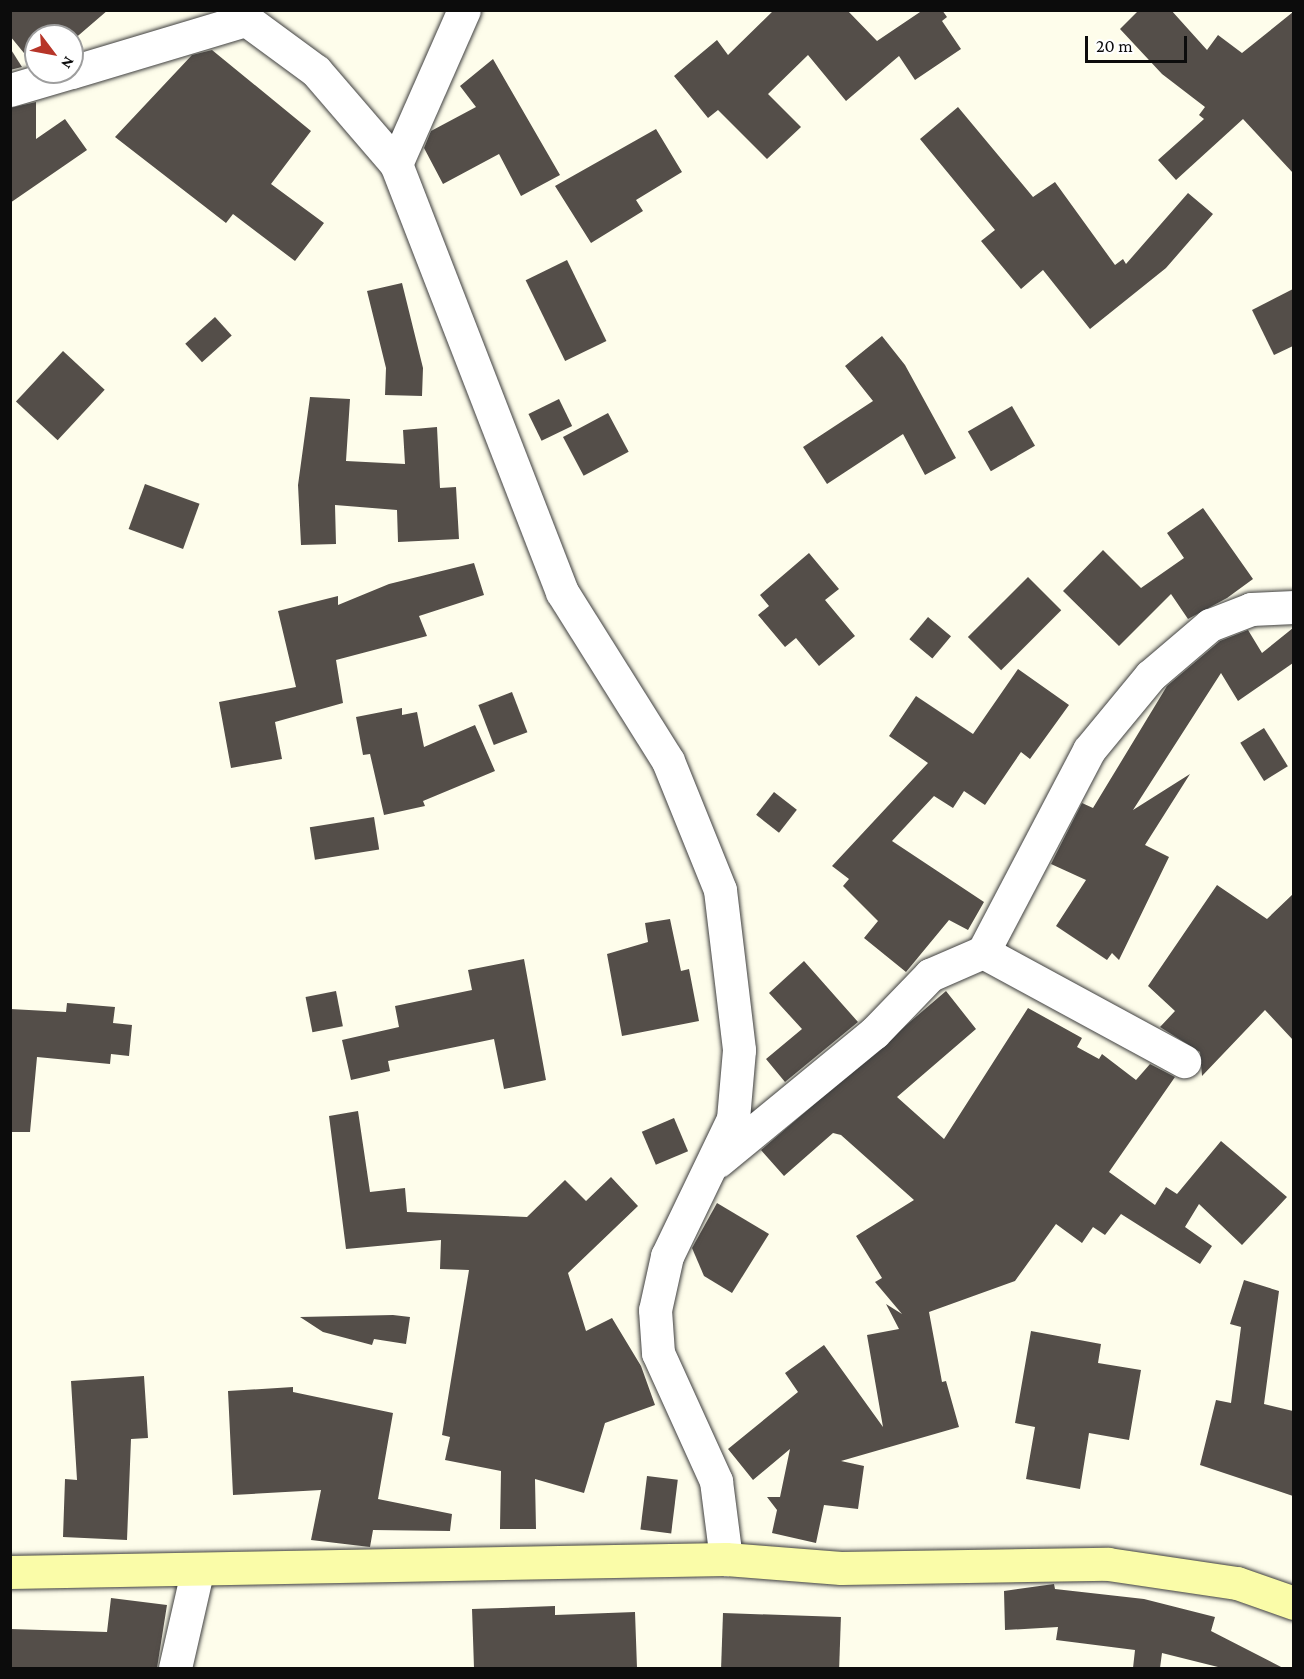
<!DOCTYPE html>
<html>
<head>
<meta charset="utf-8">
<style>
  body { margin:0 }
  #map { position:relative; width:1304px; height:1679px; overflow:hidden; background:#fefdeb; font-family:"Crimson Pro",serif }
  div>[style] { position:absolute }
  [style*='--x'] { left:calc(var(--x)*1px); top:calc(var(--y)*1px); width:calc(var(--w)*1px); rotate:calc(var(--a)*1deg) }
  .building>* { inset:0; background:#544e49; transform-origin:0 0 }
  .roads { filter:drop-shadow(0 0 2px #3f3f3f) drop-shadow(0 0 2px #3f3f3f) }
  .street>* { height:33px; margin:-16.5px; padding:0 16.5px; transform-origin:16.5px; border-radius:16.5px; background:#fff }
  .secondary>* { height:33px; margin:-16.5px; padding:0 16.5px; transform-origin:16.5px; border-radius:16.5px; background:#fafca8 }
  span { translate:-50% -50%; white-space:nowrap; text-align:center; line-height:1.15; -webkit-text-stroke:6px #fff; paint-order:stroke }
  .frame { position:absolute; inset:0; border:12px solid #0c0c0c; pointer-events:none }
  .north { position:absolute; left:24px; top:24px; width:60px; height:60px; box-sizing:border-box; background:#fff; border:2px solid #9e9e9e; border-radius:50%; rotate:122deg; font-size:16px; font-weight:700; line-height:24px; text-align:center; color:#0c0c0c }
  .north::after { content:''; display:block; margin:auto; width:21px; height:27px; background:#b73529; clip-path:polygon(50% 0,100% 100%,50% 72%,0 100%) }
  .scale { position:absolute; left:1085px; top:36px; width:102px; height:27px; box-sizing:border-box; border:3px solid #0c0c0c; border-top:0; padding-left:8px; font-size:18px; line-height:21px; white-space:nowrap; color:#0c0c0c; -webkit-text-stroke:4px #fff; paint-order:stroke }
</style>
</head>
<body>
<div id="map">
  <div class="building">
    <i style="clip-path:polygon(10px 10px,108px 10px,72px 41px,72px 36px,36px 36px,33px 64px,10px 36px)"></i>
    <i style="clip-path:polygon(774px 10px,847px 10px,877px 41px,923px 10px,942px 10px,947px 17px,942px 21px,961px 49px,915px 80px,899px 56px,846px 101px,808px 55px,768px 94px,801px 127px,767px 159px,718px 110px,708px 118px,674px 76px,717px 40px,728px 55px)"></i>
    <i style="clip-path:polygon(1139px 10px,1171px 10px,1207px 50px,1218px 35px,1242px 53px,1293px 12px,1293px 173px,1243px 119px,1176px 180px,1158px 160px,1204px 119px,1199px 115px,1205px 107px,1162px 74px,1120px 29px)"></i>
    <i style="clip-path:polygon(10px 48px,22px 67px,10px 70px)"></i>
    <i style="clip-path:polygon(212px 50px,311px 131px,271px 184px,324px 223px,295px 261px,233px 214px,226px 223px,115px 137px,192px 55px)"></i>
    <i style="clip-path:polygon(493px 59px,560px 175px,521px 196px,499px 154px,443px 184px,424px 148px,431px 131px,476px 107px,460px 86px)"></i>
    <i style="clip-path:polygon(36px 102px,36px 139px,65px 119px,87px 150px,10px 203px,10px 108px)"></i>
    <i style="clip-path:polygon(958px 107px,1033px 197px,1055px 182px,1115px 265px,1123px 259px,1126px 264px,1188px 193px,1213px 214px,1166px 268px,1090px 329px,1043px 270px,1021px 289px,981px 241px,995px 230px,920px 139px)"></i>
    <i style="clip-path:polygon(656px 129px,682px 172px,636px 200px,643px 211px,591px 243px,555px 186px)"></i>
    <i style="left:567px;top:260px;width:90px;height:46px;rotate:64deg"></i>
    <i style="clip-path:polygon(402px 283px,423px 368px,422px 396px,385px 395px,386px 368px,367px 291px)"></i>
    <i style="clip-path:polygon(1293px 289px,1293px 346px,1274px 355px,1252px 310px)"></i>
    <i style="left:215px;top:317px;width:25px;height:40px;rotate:48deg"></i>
    <i style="clip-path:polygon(882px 336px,905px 365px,956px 458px,925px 475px,903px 434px,827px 484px,803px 447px,873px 401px,845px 366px)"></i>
    <i style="left:63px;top:351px;width:57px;height:69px;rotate:43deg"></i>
    <i style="clip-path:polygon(310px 397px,350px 399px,346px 461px,405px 464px,403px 430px,437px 427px,440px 488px,456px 487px,459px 539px,398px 542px,397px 510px,335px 505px,336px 544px,301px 545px,298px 485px)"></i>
    <i style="left:559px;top:399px;width:30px;height:34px;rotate:64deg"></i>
    <i style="left:1012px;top:406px;width:46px;height:51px;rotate:60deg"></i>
    <i style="left:608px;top:413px;width:44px;height:51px;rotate:62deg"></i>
    <i style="left:145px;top:484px;width:58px;height:48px;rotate:20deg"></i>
    <i style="clip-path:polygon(1203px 508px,1253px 579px,1227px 598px,1188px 619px,1171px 594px,1119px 646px,1063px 591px,1103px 550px,1141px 588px,1184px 558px,1167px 533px)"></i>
    <i style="clip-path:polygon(809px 553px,839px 589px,825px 600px,855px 636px,819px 666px,796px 638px,785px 647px,758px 615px,769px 606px,760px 595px)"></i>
    <i style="clip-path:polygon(474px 563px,484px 595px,419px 616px,427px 636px,336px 660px,343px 703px,275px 722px,282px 759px,231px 768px,219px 702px,296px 687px,278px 611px,338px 596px,338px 605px,389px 584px)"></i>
    <i style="left:1028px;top:577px;width:47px;height:85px;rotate:45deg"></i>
    <i style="left:928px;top:617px;width:30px;height:29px;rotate:40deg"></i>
    <i style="clip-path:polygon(1293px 628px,1293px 663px,1238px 701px,1221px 673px,1133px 810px,1190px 774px,1145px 845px,1169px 857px,1119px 960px,1112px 953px,1107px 960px,1056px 926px,1086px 880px,1051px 864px,1055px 856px,1082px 803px,1093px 808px,1167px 686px,1220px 641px,1248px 630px,1262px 653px)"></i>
    <i style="clip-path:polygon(1018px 669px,1069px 705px,1030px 759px,1021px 752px,985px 805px,964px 791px,953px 808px,934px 796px,892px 841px,984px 902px,968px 930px,949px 920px,906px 972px,864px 938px,878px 921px,843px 886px,849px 879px,832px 866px,928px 763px,889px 736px,916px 696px,973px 734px)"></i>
    <i style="left:512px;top:692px;width:43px;height:36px;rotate:69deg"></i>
    <i style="clip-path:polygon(402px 708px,402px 715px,417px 712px,424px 747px,475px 725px,495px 771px,423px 801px,425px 806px,384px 815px,370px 754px,363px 755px,356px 717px)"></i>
    <i style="left:1264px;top:728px;width:45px;height:28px;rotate:58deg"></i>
    <i style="left:774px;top:792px;width:29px;height:29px;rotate:38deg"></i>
    <i style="left:374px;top:817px;width:33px;height:65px;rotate:81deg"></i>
    <i style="clip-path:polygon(1217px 885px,1267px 919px,1293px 894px,1293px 1040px,1265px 1010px,1202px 1076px,1200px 1052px,1160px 1027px,1175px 1011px,1148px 986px)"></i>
    <i style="clip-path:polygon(670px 919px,681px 971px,689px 969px,699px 1021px,622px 1036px,607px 954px,648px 942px,645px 923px)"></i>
    <i style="clip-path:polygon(524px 959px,546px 1080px,504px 1089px,494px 1039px,388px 1061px,390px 1071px,351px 1080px,342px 1040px,399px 1027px,395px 1006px,472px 990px,468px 970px)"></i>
    <i style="clip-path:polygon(804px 961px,858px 1022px,785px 1082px,766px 1059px,802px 1029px,769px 993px)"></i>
    <i style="left:336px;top:991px;width:36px;height:31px;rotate:79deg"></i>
    <i style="clip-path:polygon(946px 991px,976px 1029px,897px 1097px,944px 1139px,1028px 1008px,1082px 1038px,1077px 1047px,1099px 1059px,1102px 1054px,1136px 1080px,1150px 1064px,1175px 1077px,1109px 1172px,1155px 1205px,1166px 1187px,1177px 1194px,1221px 1141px,1287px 1197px,1242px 1245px,1199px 1204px,1185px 1227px,1212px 1246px,1200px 1264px,1121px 1214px,1105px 1235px,1093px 1227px,1082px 1243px,1056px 1224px,1015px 1281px,929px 1312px,942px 1382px,946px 1381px,959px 1427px,841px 1461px,864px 1466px,858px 1509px,824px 1505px,816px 1543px,772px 1533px,777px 1510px,767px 1497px,780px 1497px,790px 1449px,753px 1480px,728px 1449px,798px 1392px,785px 1373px,824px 1345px,883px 1427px,867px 1335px,899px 1329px,886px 1304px,902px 1314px,875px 1282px,882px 1278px,856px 1236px,914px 1200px,841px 1135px,833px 1133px,784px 1176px,761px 1150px)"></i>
    <i style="clip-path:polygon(67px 1003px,115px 1007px,113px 1023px,132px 1025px,129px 1056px,111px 1054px,110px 1064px,37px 1057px,30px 1132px,10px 1132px,10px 1009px,66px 1012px)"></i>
    <i style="clip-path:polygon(358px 1111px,370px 1192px,405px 1188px,407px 1212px,527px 1217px,565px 1180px,586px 1201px,611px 1177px,638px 1206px,568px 1273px,586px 1331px,612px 1318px,641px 1366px,655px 1405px,605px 1423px,584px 1493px,535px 1479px,536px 1529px,500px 1529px,501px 1471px,445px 1460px,450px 1437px,442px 1435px,469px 1270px,440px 1269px,441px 1240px,346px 1249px,329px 1116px)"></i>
    <i style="left:674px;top:1118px;width:36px;height:35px;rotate:67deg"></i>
    <i style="clip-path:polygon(717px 1203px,769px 1234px,732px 1293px,704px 1276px,692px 1248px)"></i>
    <i style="clip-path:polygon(1244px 1280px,1279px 1291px,1264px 1404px,1293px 1411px,1293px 1496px,1200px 1465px,1216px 1400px,1231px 1403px,1241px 1327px,1230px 1324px)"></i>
    <i style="clip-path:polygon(300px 1317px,393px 1315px,410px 1317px,406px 1344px,374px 1339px,372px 1345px,323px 1332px)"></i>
    <i style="clip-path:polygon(1031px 1331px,1101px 1344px,1098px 1363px,1141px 1370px,1129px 1440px,1089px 1433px,1080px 1489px,1026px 1479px,1035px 1427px,1015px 1423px)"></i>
    <i style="clip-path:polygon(144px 1376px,148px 1438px,131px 1439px,127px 1540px,63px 1537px,65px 1479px,77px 1480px,71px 1381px)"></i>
    <i style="clip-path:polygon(293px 1387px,293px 1392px,393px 1413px,378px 1499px,452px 1514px,450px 1531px,373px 1530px,370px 1547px,311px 1540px,321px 1490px,233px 1495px,228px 1391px)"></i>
    <i style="left:647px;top:1476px;width:31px;height:54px;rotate:7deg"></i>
    <i style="clip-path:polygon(1054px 1584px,1055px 1589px,1144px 1599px,1215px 1617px,1211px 1631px,1283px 1668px,1222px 1668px,1162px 1653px,1160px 1668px,1133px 1668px,1135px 1650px,1056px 1640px,1058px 1627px,1005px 1630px,1004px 1591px)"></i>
    <i style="clip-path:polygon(111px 1598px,167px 1605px,157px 1668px,10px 1668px,10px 1629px,107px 1632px)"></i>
    <i style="clip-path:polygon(555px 1606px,555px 1615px,635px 1612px,637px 1668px,474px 1668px,472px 1609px)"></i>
    <i style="left:723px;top:1613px;width:118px;height:55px;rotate:2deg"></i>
  </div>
  <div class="roads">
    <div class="street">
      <i style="--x:233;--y:10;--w:103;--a:36.3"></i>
      <i style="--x:316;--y:71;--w:123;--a:49.3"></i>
      <i style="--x:396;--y:164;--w:459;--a:68.8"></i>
      <i style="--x:562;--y:592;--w:199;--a:57.9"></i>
      <i style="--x:668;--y:761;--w:139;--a:68"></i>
      <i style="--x:720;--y:890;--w:161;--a:83.2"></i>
      <i style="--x:739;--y:1050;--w:69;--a:95"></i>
      <i style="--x:733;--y:1119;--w:152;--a:115.7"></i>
      <i style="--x:667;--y:1256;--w:55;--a:102.5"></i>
      <i style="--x:655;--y:1310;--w:43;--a:86"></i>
      <i style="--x:658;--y:1353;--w:141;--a:65.6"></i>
      <i style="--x:716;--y:1481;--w:79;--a:82.7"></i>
      <i style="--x:72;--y:72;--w:181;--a:-16.7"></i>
      <i style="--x:10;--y:90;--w:64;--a:-16.4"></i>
      <i style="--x:396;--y:164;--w:168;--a:-66.2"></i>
      <i style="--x:983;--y:952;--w:228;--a:-62.3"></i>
      <i style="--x:1089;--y:750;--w:96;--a:-50.5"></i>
      <i style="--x:1150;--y:676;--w:79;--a:-40.4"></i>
      <i style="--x:1210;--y:625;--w:44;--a:-21.3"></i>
      <i style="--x:1251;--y:609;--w:43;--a:-2.7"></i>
      <i style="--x:718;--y:1161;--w:202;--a:-39.4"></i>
      <i style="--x:874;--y:1033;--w:81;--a:-46"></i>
      <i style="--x:930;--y:975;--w:58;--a:-23.5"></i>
      <i style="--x:983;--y:952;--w:229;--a:28.5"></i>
      <i style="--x:175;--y:1668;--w:98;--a:-77.1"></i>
    </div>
    <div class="secondary">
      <i style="--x:10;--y:1572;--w:716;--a:-1.04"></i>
      <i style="--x:726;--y:1559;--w:115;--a:4.5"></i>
      <i style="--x:841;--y:1568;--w:267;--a:-0.9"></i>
      <i style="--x:1108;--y:1564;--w:130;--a:8.4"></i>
      <i style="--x:1237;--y:1583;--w:60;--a:19.3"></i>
    </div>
  </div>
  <div class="frame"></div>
  <div class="north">N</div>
  <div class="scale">20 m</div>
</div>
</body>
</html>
